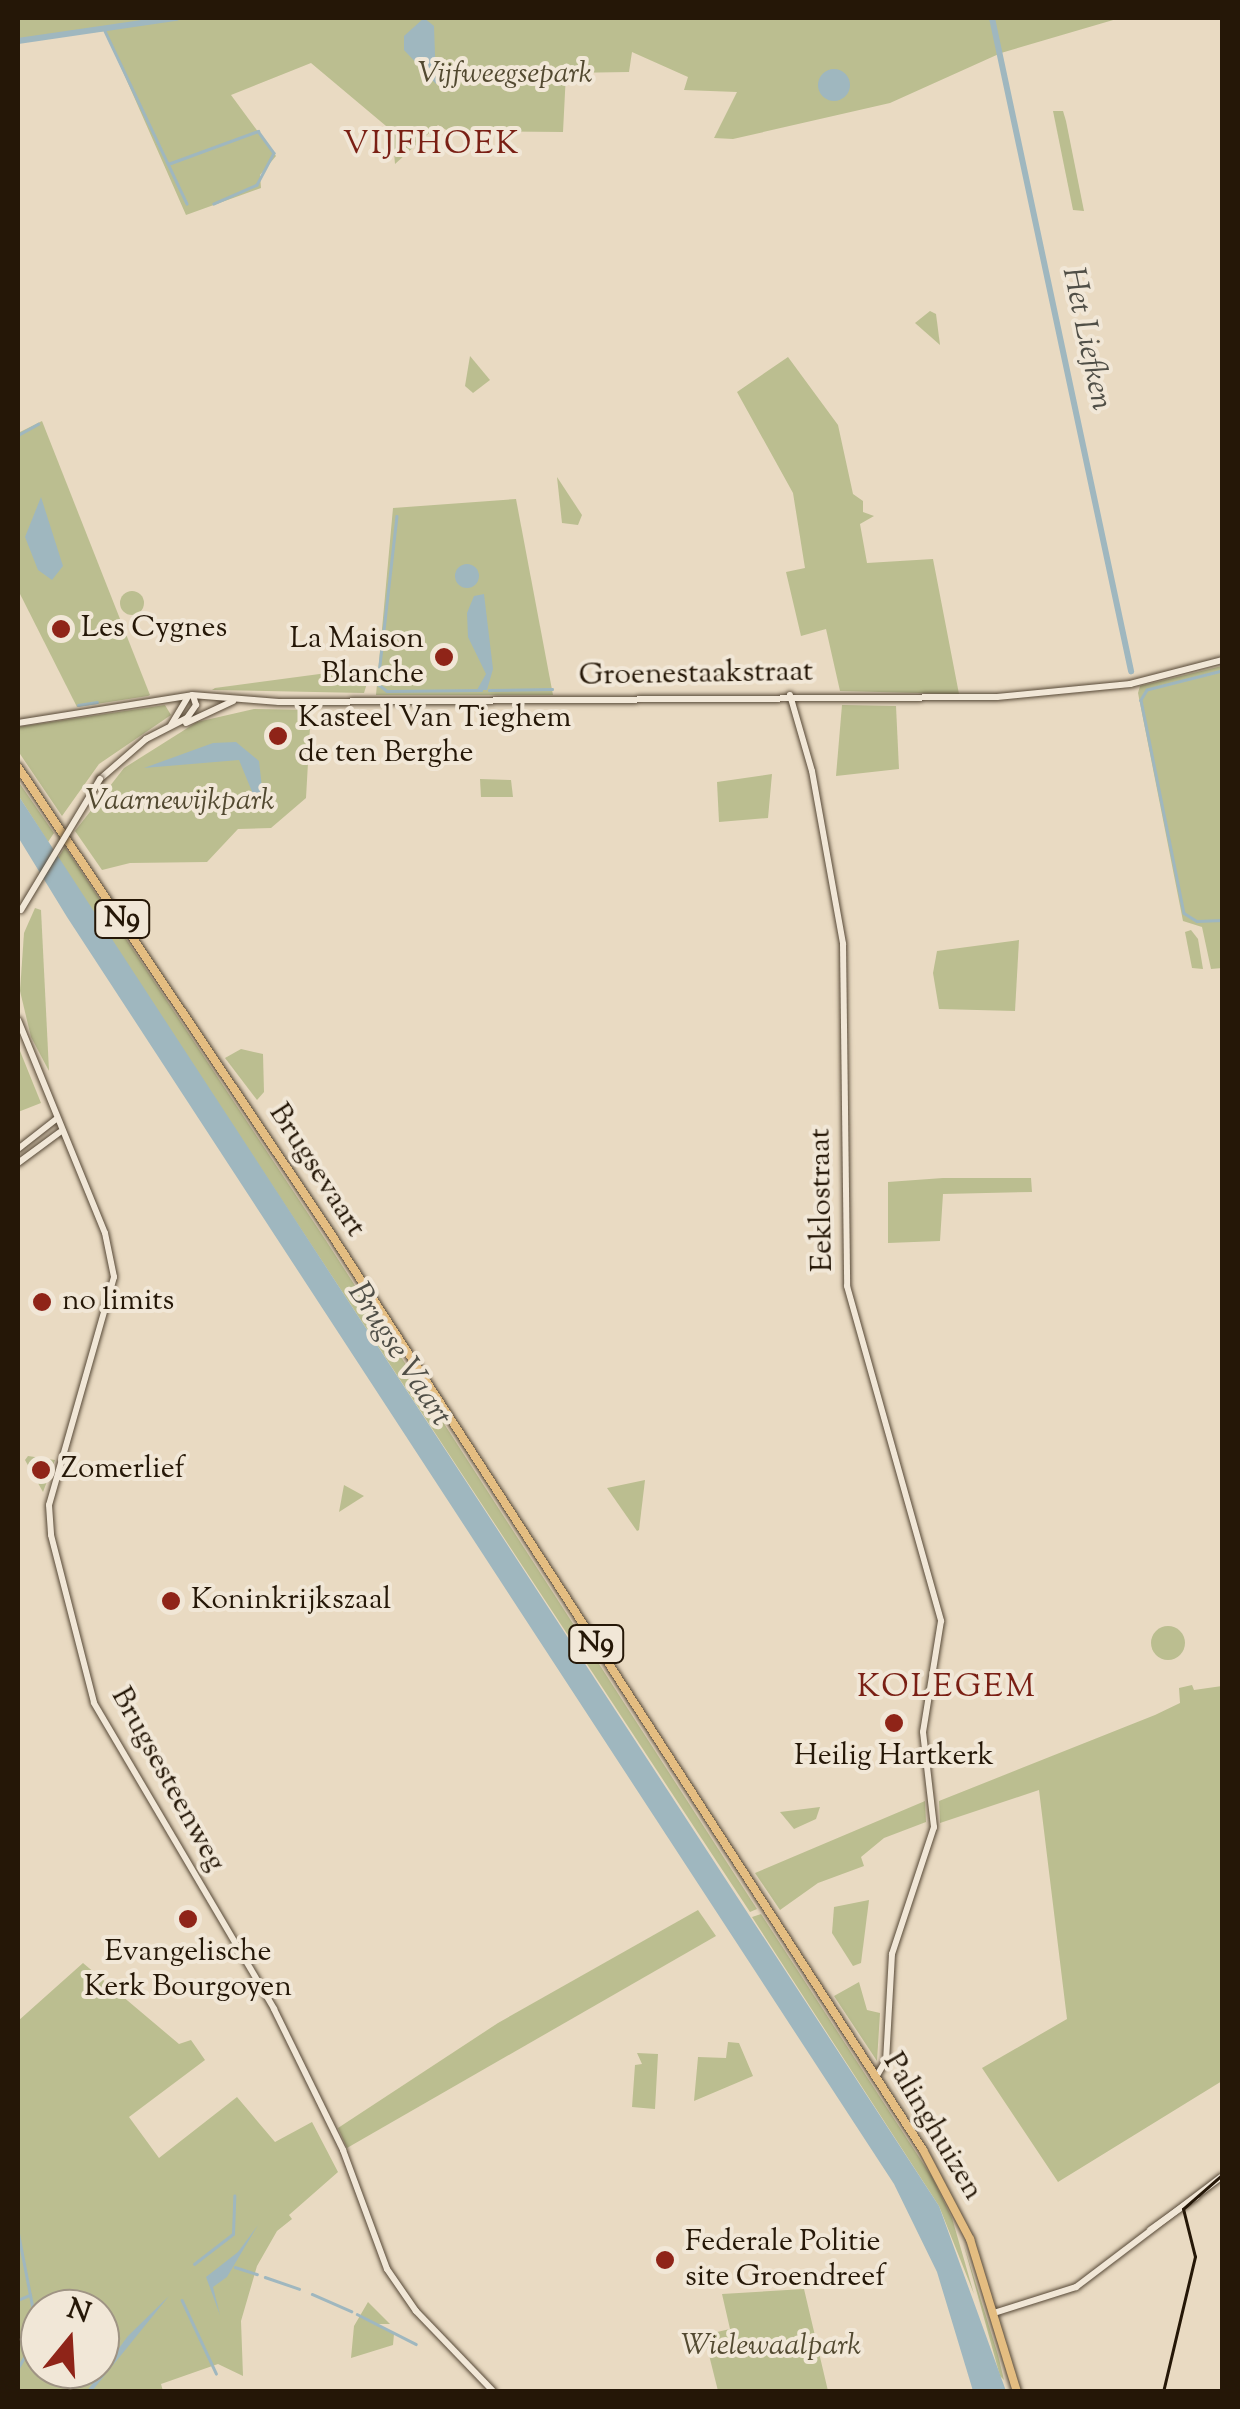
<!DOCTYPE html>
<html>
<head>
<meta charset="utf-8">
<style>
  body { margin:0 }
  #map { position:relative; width:1240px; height:2409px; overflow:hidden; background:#e9dac2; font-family:"Sorts Mill Goudy",serif }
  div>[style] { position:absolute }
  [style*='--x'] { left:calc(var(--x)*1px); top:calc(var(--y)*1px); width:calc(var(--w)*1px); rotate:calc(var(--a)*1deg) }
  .green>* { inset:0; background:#bbbe90 }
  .round { border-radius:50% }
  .water>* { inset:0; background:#9fb7bf }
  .stream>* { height:2.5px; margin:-1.25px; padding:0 1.25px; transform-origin:1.25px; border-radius:1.25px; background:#9fb7bf }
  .canal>* { height:6px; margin:-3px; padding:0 3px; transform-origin:3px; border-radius:3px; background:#9fb7bf }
  .roads { filter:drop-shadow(0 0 2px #564836) drop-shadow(0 0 2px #564836) }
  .minor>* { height:6px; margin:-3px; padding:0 3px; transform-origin:3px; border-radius:3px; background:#f1e7d7 }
  .major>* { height:8px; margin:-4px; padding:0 4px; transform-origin:4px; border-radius:4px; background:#e4bd81 }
  .tram>* { height:2.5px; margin:-1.25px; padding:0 1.25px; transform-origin:1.25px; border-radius:1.25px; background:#251707 }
  .bridges { filter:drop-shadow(0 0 2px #564836) drop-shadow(0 0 2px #564836) }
  .minor-bridge>* { height:6px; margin:-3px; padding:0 3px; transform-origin:3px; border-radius:3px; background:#f1e7d7 }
  .dots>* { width:28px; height:28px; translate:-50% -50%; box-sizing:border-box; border:5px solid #f1e7d7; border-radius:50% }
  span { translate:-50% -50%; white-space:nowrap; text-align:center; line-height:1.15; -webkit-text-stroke:8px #f1e7d7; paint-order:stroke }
  .shield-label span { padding:2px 8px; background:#f1e7d7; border:2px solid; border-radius:8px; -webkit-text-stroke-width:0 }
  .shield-label { font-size:28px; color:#251707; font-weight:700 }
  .park-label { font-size:30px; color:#524930; font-style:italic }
  .poi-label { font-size:30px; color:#251707 }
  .left { translate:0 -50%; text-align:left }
  .right { translate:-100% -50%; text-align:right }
  .street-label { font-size:30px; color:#251707 }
  .neighbourhood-label { font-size:32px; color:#7a1f14; letter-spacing:2.5px }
  .water-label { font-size:32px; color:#504f47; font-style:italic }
  .frame { position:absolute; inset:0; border:20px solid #251707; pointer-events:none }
  .north { position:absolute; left:20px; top:2289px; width:100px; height:100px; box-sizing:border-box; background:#f1e7d7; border:2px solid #9f9484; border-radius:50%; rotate:18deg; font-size:28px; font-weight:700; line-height:40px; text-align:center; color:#251707 }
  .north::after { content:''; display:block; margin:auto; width:35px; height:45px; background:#8f2418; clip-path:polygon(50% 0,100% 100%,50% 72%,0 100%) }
</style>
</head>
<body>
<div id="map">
  <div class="green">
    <i style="clip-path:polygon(18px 18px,1120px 18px,1001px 53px,890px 103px,733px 139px,714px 138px,737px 92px,684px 90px,688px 77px,632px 52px,629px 72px,566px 73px,563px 132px,448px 131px,438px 125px,395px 164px,392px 131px,311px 63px,231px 95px,276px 156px,260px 175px,261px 188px,186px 215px,105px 31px,18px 41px)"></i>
    <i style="clip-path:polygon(1053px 111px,1063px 111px,1066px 121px,1084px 211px,1073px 210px)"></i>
    <i style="clip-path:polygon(930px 311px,936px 314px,940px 345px,915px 323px)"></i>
    <i style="clip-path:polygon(470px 356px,490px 380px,473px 393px,465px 386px)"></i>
    <i style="clip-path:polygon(788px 357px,838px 425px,853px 494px,863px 501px,863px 512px,874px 516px,860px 524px,867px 563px,933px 559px,959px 694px,840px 691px,826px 629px,801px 636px,786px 572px,805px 568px,793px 493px,737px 392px)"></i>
    <i style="clip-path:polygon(42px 421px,150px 695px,148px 696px,77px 707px,18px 590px,18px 433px)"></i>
    <i style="clip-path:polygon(557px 477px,582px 515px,578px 525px,562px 523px)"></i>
    <i style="clip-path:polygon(516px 499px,553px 695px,376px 695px,393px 508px)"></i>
    <i class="round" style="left:120px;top:591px;width:24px;height:24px"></i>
    <i style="clip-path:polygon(1222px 666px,1222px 968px,1211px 969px,1202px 927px,1183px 921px,1138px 693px,1140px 686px)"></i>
    <i style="clip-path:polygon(372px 667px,364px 693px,212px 690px,215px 688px)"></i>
    <i style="clip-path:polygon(165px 705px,171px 715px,99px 764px,62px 816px,18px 751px,18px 727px)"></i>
    <i style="clip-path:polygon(842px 705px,896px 706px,899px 769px,836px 776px)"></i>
    <i style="clip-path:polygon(254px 709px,311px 710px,306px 798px,271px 828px,238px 829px,207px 862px,130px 863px,102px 870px,75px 831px,124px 768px,197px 722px)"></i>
    <i style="clip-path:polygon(772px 774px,768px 818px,719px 822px,717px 782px)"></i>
    <i style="clip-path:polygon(480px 779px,511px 780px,513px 797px,481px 797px)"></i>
    <i style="clip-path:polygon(18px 781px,54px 833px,48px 842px,18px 795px)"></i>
    <i style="clip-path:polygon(65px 847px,325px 1239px,757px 1909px,750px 1912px,151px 1001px,58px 858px)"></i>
    <i style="clip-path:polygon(35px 908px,41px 910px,49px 1071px,31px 1037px,20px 991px,24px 933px)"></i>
    <i style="clip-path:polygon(1191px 930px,1198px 939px,1203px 969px,1192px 968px,1185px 932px)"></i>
    <i style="clip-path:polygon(1019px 940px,1015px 1011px,939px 1009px,933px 973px,937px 951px)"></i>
    <i style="clip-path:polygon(18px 1046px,41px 1103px,18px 1112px)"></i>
    <i style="clip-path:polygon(241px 1049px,263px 1054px,264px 1092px,257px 1100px,225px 1058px)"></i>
    <i style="clip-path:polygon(943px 1178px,1031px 1178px,1032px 1192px,943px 1194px,940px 1241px,888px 1243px,888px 1182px)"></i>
    <i style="clip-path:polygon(28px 1456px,55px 1460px,43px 1492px,25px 1460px)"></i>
    <i style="clip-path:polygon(645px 1480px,639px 1530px,637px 1531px,607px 1488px)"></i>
    <i style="clip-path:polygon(344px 1485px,364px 1496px,339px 1512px)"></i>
    <i class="round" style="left:1151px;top:1626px;width:34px;height:34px"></i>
    <i style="clip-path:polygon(1192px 1685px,1194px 1690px,1222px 1686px,1222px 2081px,1058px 2182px,982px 2068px,1067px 2019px,1039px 1790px,940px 1823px,939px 1801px,1155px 1715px,1180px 1703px,1179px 1688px)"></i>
    <i style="clip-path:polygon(925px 1801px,926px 1822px,884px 1838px,861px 1857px,864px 1866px,818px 1883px,780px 1910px,755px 1873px)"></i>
    <i style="clip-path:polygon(820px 1807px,816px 1819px,794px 1829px,780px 1812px)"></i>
    <i style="clip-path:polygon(869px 1900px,861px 1963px,853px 1966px,832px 1933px,834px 1907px)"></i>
    <i style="clip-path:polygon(698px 1910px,716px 1936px,347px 2148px,338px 2128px,498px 2023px)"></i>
    <i style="clip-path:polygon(761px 1914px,932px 2177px,952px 2218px,974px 2294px,939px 2206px,752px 1917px)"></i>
    <i style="clip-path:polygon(evenodd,83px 1963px,179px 2044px,191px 2040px,205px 2060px,129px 2117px,159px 2158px,237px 2097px,275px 2142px,312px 2122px,338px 2172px,289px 2215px,292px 2219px,277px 2231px,257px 2266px,241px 2321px,243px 2376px,218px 2364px,161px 2384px,163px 2391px,18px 2391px,18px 2021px,83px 1963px,40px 2309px,100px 2309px,100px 2369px,40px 2369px,40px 2309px)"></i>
    <i style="clip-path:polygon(859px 1982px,867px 2010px,880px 2013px,877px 2061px,834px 1996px)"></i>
    <i style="clip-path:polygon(728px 2042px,739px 2043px,753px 2076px,694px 2101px,698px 2057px,726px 2058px)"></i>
    <i style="clip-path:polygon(637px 2053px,658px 2054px,655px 2109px,632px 2107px,635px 2065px,642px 2064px)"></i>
    <i style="clip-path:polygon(963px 2242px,998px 2355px,1004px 2380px,1000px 2376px)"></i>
    <i style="clip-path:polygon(804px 2289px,828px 2391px,718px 2391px,704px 2335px,730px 2329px,722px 2294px)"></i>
    <i style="clip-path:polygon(368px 2302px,390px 2324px,376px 2324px,394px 2334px,393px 2345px,351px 2358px,354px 2326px)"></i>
  </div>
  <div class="water">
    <i style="clip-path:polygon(424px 18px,434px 26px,436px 84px,404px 50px,404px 36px)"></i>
    <i class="round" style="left:818px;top:69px;width:32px;height:32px"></i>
    <i style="clip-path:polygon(41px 497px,63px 566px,52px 580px,38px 570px,25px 537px)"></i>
    <i class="round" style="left:455px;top:564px;width:24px;height:24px"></i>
    <i style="clip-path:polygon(484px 594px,493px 669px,487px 690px,477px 690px,486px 674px,468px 637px,467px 613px,474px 596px)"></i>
    <i style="clip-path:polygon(236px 742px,259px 761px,263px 796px,258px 806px,239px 760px,144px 768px,213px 743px)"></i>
    <i style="clip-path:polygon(18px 795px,939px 2206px,1006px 2391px,973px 2391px,937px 2272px,894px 2184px,67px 917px,18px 837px)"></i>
    <i style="clip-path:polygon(258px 2225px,227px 2277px,213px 2287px,220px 2315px,206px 2277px,238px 2252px)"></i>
    <i style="clip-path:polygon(169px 2296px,92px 2391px,87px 2391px,128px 2336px)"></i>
  </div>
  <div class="stream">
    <i style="--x:105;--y:31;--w:191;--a:64.6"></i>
    <i style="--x:168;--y:164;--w:96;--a:-20.1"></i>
    <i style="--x:258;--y:131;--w:27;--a:54"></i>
    <i style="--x:274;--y:153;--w:36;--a:118"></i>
    <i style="--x:257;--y:185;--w:47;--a:156.2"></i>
    <i style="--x:18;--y:435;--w:23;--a:-29"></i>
    <i style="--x:397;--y:516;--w:169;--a:96.5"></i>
    <i style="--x:378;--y:684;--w:11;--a:38"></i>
    <i style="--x:387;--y:691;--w:94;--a:-0.6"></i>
    <i style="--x:1222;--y:671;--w:77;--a:165.8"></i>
    <i style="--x:1147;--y:690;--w:12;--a:121"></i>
    <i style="--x:1141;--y:700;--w:217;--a:78.6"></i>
    <i style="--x:1184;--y:913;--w:15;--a:32"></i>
    <i style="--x:1197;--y:921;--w:25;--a:-2"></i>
    <i style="--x:489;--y:690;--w:63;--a:-0.9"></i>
    <i style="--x:78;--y:705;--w:19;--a:-9"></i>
    <i style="--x:18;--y:2231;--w:105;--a:79"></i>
    <i style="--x:38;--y:2334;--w:40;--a:119.7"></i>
    <i style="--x:194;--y:2264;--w:49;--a:-37.6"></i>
    <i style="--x:233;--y:2234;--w:38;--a:-88"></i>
    <i style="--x:235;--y:2267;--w:23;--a:18"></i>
    <i style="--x:265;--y:2277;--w:36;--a:19"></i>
    <i style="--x:312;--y:2294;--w:43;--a:23.6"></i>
    <i style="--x:18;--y:2300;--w:13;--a:-23"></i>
    <i style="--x:182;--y:2300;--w:81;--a:65"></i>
    <i style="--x:357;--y:2314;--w:66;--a:27"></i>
  </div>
  <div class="canal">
    <i style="--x:992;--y:18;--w:668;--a:77.98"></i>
    <i style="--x:18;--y:41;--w:160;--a:-8.3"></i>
  </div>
  <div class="roads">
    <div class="minor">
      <i style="--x:790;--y:695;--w:79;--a:73.9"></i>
      <i style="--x:812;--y:771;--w:176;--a:79.8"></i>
      <i style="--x:843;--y:944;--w:342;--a:89.3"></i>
      <i style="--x:847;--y:1286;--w:348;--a:74.3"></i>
      <i style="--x:941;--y:1621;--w:112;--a:99.2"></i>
      <i style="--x:923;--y:1732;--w:96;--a:83.4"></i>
      <i style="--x:934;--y:1827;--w:134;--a:108.3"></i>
      <i style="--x:892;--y:1954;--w:106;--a:93.2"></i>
      <i style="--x:886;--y:2060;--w:20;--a:120"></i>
      <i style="--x:18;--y:723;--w:176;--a:-9.1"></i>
      <i style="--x:192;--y:695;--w:87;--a:4.6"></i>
      <i style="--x:279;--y:702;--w:718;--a:-0.4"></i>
      <i style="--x:997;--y:697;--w:134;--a:-5.6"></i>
      <i style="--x:1130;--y:684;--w:95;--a:-14.6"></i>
      <i style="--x:186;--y:723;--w:52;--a:-25.1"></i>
      <i style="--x:171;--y:725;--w:31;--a:-59"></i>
      <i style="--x:100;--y:779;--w:61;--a:-41"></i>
      <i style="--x:146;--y:739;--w:46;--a:-27.1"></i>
      <i style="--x:187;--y:718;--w:16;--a:-55"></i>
      <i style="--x:196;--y:705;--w:9;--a:-108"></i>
      <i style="--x:18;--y:1020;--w:230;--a:67.8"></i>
      <i style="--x:105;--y:1233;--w:45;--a:78.4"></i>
      <i style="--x:114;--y:1277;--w:237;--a:105.9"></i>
      <i style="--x:49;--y:1505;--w:30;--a:86"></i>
      <i style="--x:51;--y:1535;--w:173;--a:75.6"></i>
      <i style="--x:94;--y:1703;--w:355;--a:59.5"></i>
      <i style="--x:274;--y:2009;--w:157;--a:63.9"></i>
      <i style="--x:343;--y:2150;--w:127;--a:69.7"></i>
      <i style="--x:387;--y:2269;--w:51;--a:55.4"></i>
      <i style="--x:416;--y:2311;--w:112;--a:46.1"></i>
      <i style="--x:18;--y:1149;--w:47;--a:-38.1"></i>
      <i style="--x:18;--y:1163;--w:52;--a:-36.4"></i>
      <i style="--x:1150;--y:2230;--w:57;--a:-35.7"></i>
      <i style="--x:994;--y:2313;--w:86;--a:-17.6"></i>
      <i style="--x:1076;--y:2287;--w:183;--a:-37.2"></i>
    </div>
    <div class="major">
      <i style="--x:18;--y:767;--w:553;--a:56.14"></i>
      <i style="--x:326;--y:1226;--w:1100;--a:57.13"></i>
      <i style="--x:923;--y:2150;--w:101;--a:62.2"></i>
      <i style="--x:970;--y:2239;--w:160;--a:72.9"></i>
    </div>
  </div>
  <div class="tram">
    <i style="--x:1163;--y:2392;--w:139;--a:-76.7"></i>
    <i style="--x:1195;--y:2257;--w:49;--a:-104"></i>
    <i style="--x:1183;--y:2209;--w:52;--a:-41.1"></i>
  </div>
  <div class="bridges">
    <div class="minor-bridge">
      <i style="--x:21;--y:910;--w:153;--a:-58.9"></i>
    </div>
  </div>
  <div class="dots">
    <i style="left:61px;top:629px;background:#8f2418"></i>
    <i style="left:444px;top:657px;background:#8f2418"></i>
    <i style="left:278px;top:736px;background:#8f2418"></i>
    <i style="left:42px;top:1302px;background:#8f2418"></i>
    <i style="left:41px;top:1470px;background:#8f2418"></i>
    <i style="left:171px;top:1601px;background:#8f2418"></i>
    <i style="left:894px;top:1723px;background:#8f2418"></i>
    <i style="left:188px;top:1919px;background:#8f2418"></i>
    <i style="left:665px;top:2260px;background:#8f2418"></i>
  </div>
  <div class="shield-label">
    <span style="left:122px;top:919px">N9</span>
    <span style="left:596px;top:1644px">N9</span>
  </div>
  <div class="park-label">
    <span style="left:505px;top:75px">Vijfweegsepark</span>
    <span style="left:180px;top:802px">Vaarnewijkpark</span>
    <span style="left:771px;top:2347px">Wielewaalpark</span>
  </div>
  <div class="poi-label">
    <span class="left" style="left:81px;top:629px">Les Cygnes</span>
    <span class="right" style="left:424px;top:657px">La Maison<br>Blanche</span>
    <span class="left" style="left:298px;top:736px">Kasteel Van Tieghem<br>de ten Berghe</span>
    <span class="left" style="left:62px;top:1302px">no limits</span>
    <span class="left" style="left:61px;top:1470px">Zomerlief</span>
    <span class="left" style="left:191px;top:1601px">Koninkrijkszaal</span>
    <span style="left:894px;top:1757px">Heilig Hartkerk</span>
    <span style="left:188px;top:1970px">Evangelische<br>Kerk Bourgoyen</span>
    <span class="left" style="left:685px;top:2260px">Federale Politie<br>site Groendreef</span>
  </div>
  <div class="street-label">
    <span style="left:696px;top:675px;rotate:-1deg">Groenestaakstraat</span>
    <span style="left:316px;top:1171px;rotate:57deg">Brugsevaart</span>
    <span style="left:823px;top:1200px;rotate:-91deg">Eeklostraat</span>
    <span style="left:167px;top:1780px;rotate:61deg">Brugsesteenweg</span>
    <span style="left:932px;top:2127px;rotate:59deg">Palinghuizen</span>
  </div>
  <div class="neighbourhood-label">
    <span style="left:432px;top:145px">VIJFHOEK</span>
    <span style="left:947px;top:1688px">KOLEGEM</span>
  </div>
  <div class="water-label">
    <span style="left:1086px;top:339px;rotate:78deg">Het Liefken</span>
    <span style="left:399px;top:1355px;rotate:57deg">Brugse Vaart</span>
  </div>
  <div class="frame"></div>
  <div class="north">N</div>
</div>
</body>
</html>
